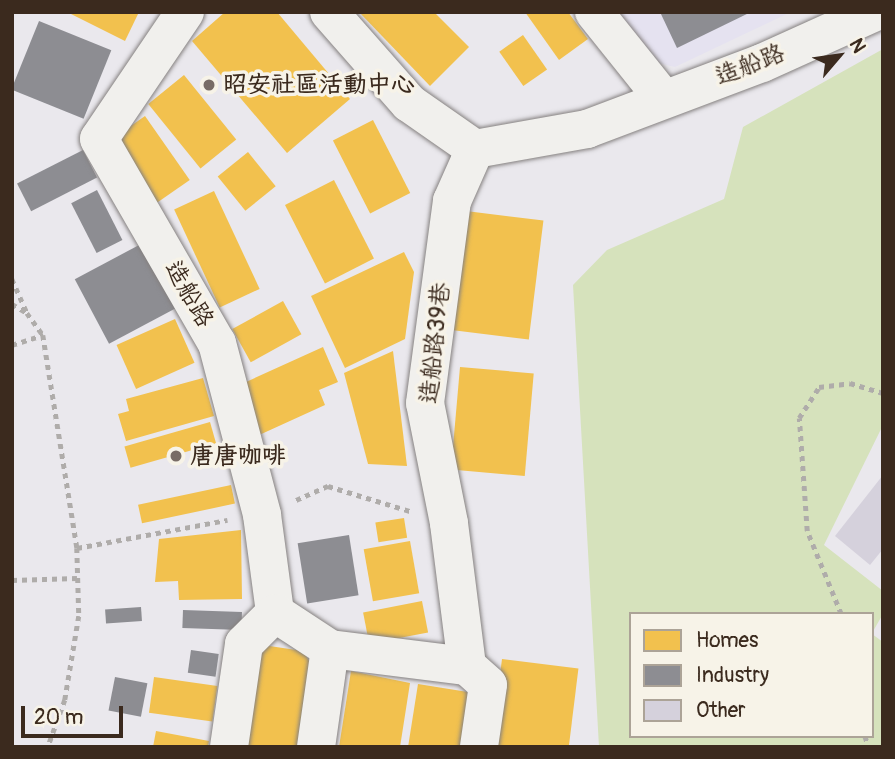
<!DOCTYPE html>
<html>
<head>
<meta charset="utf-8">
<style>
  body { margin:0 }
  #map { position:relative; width:895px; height:759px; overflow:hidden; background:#eae8ed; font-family:Pangolin,"LXGW WenKai TC",sans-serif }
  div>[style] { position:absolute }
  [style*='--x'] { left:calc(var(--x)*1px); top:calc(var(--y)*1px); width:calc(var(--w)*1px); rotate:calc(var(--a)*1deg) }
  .built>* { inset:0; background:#e5e2f0 }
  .green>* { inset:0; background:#d6e2bc }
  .homes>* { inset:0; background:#f2c14e; transform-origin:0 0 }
  .industry>* { inset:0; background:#8d8d92; transform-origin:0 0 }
  .building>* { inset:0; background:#d5d1dc }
  .path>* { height:4.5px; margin-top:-2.25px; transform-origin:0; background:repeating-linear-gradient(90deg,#afacaa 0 5px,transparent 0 10px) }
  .roads { filter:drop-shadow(0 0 2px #858180) drop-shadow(0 0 2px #858180) }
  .minor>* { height:38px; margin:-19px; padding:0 19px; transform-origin:19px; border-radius:19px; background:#f1f0ed }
  .dots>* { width:19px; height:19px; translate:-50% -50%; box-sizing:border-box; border:4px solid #f7f3e8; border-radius:50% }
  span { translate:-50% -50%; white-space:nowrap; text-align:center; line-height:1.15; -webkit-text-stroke:7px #f7f3e8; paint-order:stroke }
  .street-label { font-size:24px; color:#3b2a1e }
  .poi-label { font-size:24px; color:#3b2a1e; font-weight:700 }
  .left { translate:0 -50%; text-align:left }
  .frame { position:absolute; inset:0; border:14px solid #3b2a1e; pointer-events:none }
  .legend { position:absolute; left:629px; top:612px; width:245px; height:126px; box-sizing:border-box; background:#f7f3e8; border:2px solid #aca397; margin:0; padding:9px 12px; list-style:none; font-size:21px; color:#3b2a1e }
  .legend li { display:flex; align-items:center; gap:14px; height:35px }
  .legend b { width:35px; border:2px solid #aca397 }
  .north { position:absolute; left:804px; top:21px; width:70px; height:70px; -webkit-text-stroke:5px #f7f3e8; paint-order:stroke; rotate:61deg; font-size:19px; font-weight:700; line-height:28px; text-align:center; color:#3b2a1e }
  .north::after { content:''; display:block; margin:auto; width:24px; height:32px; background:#3b2a1e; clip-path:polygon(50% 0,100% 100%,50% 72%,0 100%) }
  .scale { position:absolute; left:21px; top:706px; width:102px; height:32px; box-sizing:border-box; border:4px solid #3b2a1e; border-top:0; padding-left:9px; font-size:21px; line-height:24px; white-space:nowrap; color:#3b2a1e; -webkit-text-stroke:5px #f7f3e8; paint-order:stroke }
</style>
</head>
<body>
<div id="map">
  <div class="built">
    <i style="clip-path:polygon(612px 12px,791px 12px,675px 67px,646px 60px)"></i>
  </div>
  <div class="green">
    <i style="clip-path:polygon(883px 49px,883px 425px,824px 545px,883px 591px,883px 614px,872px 633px,872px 614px,631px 614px,631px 736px,872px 736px,872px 634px,883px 642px,883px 747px,599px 747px,573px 285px,607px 250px,724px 199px,743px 127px)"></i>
  </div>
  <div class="homes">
    <i style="clip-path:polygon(67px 12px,139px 12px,125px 41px)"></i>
    <i style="clip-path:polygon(225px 12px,277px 12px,350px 99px,287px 153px,192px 41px)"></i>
    <i style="clip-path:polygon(359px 12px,434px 12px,469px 47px,430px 86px)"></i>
    <i style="clip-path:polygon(525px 12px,568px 12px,588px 39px,559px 60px)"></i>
    <i style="left:523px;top:35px;width:42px;height:29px;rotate:55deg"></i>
    <i style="left:184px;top:75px;width:83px;height:46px;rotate:51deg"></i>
    <i style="left:145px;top:116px;width:78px;height:40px;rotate:55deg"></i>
    <i style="left:373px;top:120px;width:82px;height:45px;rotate:63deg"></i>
    <i style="left:248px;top:152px;width:44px;height:39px;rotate:51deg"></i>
    <i style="left:334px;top:180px;width:88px;height:55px;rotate:63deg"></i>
    <i style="left:214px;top:191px;width:108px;height:44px;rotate:65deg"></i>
    <i style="left:466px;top:211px;width:78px;height:120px;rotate:7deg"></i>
    <i style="clip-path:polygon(404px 252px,414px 272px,405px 339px,345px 368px,311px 296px)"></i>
    <i style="left:283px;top:301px;width:38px;height:58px;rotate:61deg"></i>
    <i style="left:175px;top:319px;width:48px;height:64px;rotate:66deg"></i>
    <i style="clip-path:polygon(323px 347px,338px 382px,319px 390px,325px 405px,257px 436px,235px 387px)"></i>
    <i style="clip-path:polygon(393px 351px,407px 466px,368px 464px,344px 373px)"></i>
    <i style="left:460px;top:367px;width:74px;height:103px;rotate:5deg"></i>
    <i style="clip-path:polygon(203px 378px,214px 416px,126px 441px,118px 414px,129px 411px,126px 399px)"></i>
    <i style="left:210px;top:422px;width:22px;height:89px;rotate:74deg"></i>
    <i style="left:231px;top:485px;width:19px;height:95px;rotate:78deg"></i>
    <i style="left:404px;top:518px;width:20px;height:29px;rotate:81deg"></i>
    <i style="clip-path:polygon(241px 530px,242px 599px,179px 600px,178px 581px,155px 582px,159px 539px)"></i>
    <i style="left:410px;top:541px;width:53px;height:47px;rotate:80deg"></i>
    <i style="left:422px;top:601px;width:32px;height:60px;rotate:79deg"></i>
    <i style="clip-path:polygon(256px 644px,303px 651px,316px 672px,305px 747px,241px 747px)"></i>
    <i style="left:502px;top:659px;width:77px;height:89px;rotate:7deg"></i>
    <i style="clip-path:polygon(351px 671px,410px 683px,400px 747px,339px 747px)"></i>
    <i style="left:154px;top:677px;width:64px;height:36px;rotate:8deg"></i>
    <i style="left:418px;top:684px;width:52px;height:64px;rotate:9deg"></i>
    <i style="clip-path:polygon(156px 731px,209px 741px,208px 747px,153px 747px)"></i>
  </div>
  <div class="industry">
    <i style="clip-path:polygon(660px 12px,751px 12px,677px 48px)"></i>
    <i style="left:39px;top:21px;width:78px;height:74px;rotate:22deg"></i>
    <i style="left:83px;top:150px;width:31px;height:74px;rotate:63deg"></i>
    <i style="left:97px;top:190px;width:56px;height:29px;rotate:63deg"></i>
    <i style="left:141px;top:244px;width:73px;height:75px;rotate:62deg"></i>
    <i style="left:349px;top:535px;width:61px;height:52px;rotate:81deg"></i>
    <i style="left:141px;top:607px;width:14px;height:36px;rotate:86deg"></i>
    <i style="left:183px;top:610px;width:59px;height:18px;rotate:2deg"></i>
    <i style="left:191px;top:650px;width:28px;height:23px;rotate:8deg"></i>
    <i style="left:115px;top:677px;width:33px;height:34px;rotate:11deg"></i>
  </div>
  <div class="building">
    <i style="clip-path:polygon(883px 475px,883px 549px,870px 565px,835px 536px)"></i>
  </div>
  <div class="path">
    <i style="--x:12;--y:279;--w:36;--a:66"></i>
    <i style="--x:12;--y:304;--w:17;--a:31"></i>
    <i style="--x:27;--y:313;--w:27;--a:54"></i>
    <i style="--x:43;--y:335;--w:216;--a:80.9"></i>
    <i style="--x:77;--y:548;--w:68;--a:88.3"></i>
    <i style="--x:79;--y:616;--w:85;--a:99.5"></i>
    <i style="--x:65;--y:700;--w:50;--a:109.9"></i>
    <i style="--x:12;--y:345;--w:33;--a:-18"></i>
    <i style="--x:296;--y:500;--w:35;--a:-24"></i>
    <i style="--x:328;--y:486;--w:86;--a:17"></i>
    <i style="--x:77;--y:548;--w:153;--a:-10.6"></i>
    <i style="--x:12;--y:580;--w:65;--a:-1.8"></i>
    <i style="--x:841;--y:614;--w:90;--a:-112.3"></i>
    <i style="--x:807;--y:531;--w:113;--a:-94"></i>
    <i style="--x:799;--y:418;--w:37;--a:-57"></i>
    <i style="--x:819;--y:387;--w:31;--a:-7"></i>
    <i style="--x:850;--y:383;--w:34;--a:17"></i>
    <i style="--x:865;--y:736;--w:12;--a:70"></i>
  </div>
  <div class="roads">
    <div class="minor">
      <i style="--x:185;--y:12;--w:153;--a:124.1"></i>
      <i style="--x:99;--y:139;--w:236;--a:60"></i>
      <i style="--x:217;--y:343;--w:178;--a:75.3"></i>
      <i style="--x:262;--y:515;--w:99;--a:82.4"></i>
      <i style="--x:329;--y:12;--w:121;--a:48.7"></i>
      <i style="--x:409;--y:103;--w:80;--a:34.9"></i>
      <i style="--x:594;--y:12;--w:109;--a:51.3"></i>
      <i style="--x:475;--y:149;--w:114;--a:-10.1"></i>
      <i style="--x:587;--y:129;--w:187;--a:-20.7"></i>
      <i style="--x:762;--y:63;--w:124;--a:-24.3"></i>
      <i style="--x:275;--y:613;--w:66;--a:33.2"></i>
      <i style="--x:330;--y:649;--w:138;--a:7.1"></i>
      <i style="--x:467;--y:666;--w:144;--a:-97.2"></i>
      <i style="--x:449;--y:523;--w:122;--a:-101.3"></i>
      <i style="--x:425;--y:403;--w:204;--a:-82.4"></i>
      <i style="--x:452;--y:201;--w:57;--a:-66.1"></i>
      <i style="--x:467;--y:666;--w:28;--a:42"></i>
      <i style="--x:488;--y:685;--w:63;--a:98.3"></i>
      <i style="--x:229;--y:747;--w:104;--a:-81.7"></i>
      <i style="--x:244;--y:644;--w:44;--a:-45"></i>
      <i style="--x:316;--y:747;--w:99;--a:-81.9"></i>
    </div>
  </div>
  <div class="dots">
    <i style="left:209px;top:85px;background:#786c66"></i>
    <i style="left:176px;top:456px;background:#786c66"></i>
  </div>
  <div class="street-label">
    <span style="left:750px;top:65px;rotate:-21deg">造船路</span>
    <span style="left:189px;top:294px;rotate:60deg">造船路</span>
    <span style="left:435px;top:343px;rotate:-84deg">造船路39巷</span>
  </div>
  <div class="poi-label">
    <span class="left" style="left:223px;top:85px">昭安社區活動中心</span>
    <span class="left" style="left:190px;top:456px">唐唐咖啡</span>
  </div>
  <div class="frame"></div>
  <ul class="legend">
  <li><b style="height:19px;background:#f2c14e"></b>Homes</li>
  <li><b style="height:19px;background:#8d8d92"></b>Industry</li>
  <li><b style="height:19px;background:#d5d1dc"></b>Other</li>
  </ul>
  <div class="north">N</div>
  <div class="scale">20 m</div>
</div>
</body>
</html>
